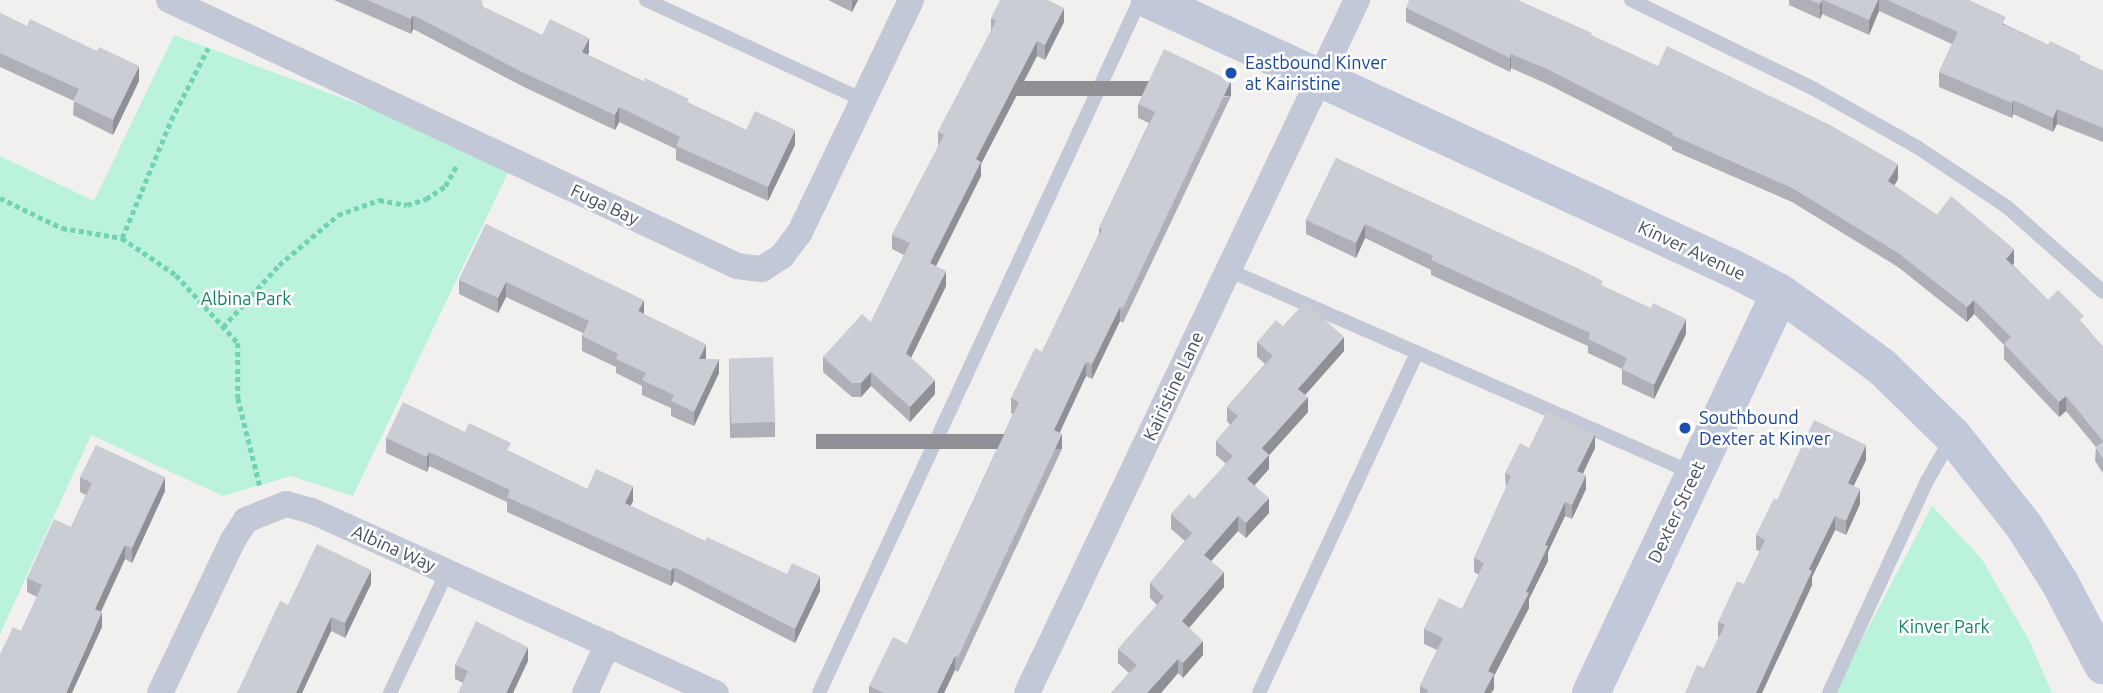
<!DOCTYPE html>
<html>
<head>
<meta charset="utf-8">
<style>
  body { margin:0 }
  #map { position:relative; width:2103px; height:693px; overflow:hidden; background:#f2efef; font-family:Ubuntu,sans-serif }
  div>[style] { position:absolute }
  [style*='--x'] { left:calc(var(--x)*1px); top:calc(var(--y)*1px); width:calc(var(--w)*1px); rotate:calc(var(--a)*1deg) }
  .green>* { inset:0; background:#bbf2db }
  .path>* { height:4.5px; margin-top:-2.25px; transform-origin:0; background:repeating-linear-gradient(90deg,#71d2b4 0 5px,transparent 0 8.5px) }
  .lane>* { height:14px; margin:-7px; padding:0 7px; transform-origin:7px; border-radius:7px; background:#c2c8d5 }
  .street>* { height:26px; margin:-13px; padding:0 13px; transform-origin:13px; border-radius:13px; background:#c2c8d5 }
  .secondary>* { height:38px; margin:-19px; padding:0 19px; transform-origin:19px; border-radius:19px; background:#c1c8d9 }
  .wall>* { inset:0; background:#afb0b7 }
  .shaded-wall>* { inset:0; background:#8e9095; transform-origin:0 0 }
  .building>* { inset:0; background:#cbcdd5; transform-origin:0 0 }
  .dots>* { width:19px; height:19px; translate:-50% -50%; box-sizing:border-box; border:4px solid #fff; border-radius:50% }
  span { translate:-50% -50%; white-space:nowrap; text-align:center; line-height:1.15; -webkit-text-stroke:5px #fff; paint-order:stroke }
  .transit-label { font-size:18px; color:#164399 }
  .left { translate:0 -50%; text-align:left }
  .street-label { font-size:18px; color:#464e5e }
  .park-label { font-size:18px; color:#118461 }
</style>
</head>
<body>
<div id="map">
  <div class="green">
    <i style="clip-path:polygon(174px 35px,513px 162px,353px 496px,291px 476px,223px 496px,91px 435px,0 634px,0 156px,94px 201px)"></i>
    <i style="clip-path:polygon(1932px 506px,1981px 558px,2029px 640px,2052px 693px,1834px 693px)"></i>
  </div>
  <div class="path">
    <i style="--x:0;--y:198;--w:69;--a:25.8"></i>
    <i style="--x:62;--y:228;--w:61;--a:9.5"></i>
    <i style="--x:122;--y:238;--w:128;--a:-67.4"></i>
    <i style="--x:171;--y:120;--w:81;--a:-62.8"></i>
    <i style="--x:122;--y:238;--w:65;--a:34.4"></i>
    <i style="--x:176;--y:275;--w:92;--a:47.6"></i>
    <i style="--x:238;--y:343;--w:55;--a:90"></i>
    <i style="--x:238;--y:398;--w:91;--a:76"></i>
    <i style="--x:223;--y:327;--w:84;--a:-47.9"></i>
    <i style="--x:279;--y:265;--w:77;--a:-40.3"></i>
    <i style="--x:338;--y:215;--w:44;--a:-20.1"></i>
    <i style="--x:379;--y:200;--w:28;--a:10"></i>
    <i style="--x:407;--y:205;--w:20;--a:-18"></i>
    <i style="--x:426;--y:199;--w:23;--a:-34"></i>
    <i style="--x:445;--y:186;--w:24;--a:-60"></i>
  </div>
  <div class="lane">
    <i style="--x:646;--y:0;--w:239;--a:24.7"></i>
    <i style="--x:1631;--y:0;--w:203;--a:25.9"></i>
    <i style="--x:1814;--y:89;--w:118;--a:29.4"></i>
    <i style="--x:1917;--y:147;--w:108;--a:33.7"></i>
    <i style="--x:2007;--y:207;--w:128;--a:41.5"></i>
    <i style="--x:1228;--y:270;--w:507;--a:23.58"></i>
    <i style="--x:390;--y:693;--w:134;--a:-64.8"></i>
    <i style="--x:819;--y:693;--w:764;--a:-65.15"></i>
    <i style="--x:1259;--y:693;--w:375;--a:-65.1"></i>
    <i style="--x:1829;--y:693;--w:234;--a:-65.2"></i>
    <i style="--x:1927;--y:481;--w:48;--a:-60.3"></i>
  </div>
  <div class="street">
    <i style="--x:169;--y:0;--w:627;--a:25.09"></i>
    <i style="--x:737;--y:266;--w:25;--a:7"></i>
    <i style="--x:762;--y:269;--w:24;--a:-33"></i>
    <i style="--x:782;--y:256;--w:30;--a:-53"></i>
    <i style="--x:800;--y:232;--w:257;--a:-64.4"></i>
    <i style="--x:160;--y:693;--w:170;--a:-64.5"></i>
    <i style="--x:233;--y:540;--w:24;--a:-57"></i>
    <i style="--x:246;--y:520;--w:43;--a:-21.8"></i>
    <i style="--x:286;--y:504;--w:27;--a:15"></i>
    <i style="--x:312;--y:511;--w:443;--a:24.3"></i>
    <i style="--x:585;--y:693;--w:54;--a:-64.9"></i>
    <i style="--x:1027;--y:693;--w:768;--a:-64.54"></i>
  </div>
  <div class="secondary">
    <i style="--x:1150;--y:0;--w:641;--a:24.73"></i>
    <i style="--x:1732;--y:268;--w:54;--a:27.5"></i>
    <i style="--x:1780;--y:293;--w:50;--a:35.3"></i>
    <i style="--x:1821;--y:322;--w:76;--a:36.4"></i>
    <i style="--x:1882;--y:367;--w:99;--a:44.2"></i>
    <i style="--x:1953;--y:436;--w:115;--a:51.7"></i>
    <i style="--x:2024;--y:526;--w:67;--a:57.7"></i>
    <i style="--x:2060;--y:583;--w:93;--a:62.3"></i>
    <i style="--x:1591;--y:693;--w:442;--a:-64.7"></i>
  </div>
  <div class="wall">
    <i style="clip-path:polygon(334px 0,480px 0,483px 7px,542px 35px,589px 52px,588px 55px,746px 130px,795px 145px,768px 201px,676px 160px,676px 149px,619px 122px,615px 130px,524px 87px,413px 29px,411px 34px)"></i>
    <i style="clip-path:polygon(828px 0,858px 0,852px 12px)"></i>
    <i style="clip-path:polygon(1789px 0,1969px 0,2006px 25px,2103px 71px,2103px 142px,2057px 124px,2053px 132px,2013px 114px,2012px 118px,1939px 87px,1939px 72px,1952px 44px,1879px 11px,1869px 35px,1822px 14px,1820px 19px,1789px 5px)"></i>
    <i style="clip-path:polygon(1406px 8px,1592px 36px,1898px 179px,1894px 186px,1937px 215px,2014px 263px,2013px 265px,2048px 300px,2084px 325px,2103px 347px,2103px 473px,2095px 461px,2096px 447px,2066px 411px,2059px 417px,2004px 359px,2004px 345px,1974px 314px,1967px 322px,1898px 267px,1792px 202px,1672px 150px,1672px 147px,1547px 84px,1511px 68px,1510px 72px,1406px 22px)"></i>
    <i style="clip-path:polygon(0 13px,139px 81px,113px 135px,73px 115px,74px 101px,0 67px)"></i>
    <i style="clip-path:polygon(991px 18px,1064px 22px,1045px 60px,1037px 56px,981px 164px,981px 176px,936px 266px,946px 286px,911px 358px,935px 394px,910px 422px,871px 386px,861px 397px,852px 397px,823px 372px,823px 357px,871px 322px,904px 255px,892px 249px,892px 235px,938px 147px,938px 132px,991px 31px)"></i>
    <i style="clip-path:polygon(1231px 96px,1123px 323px,1120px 321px,1092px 379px,1086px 376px,1059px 433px,1062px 449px,958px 672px,955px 670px,944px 693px,869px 693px,869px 686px,907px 644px,1013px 414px,1011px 413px,1011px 398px,1042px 352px,1099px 234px,1099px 228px,1149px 123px,1138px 118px,1138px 104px)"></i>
    <i style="clip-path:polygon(1336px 158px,1603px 286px,1686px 334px,1654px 399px,1622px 384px,1622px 369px,1588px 353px,1588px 346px,1431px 275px,1431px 270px,1365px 238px,1356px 258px,1306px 234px,1306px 220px)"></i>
    <i style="clip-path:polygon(486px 224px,644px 314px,706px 359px,719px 373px,694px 426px,671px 416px,671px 408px,642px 395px,642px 386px,616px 373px,616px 367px,582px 351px,582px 336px,583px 333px,506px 297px,498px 313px,459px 294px,459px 280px)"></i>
    <i style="clip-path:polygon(1283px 326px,1344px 351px,1305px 395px,1308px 412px,1269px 455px,1269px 469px,1255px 485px,1269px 513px,1246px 538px,1238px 531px,1211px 561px,1224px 587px,1189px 628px,1203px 655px,1183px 678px,1178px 673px,1161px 693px,1111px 693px,1129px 673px,1118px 663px,1118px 649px,1157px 605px,1150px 598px,1150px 583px,1185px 541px,1171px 529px,1171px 514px,1194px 499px,1226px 464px,1216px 455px,1216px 441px,1230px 425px,1227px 421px,1227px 407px,1265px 364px,1257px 357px,1257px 342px)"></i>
    <i style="clip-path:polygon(729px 358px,775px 422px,775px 437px,730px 438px)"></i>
    <i style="clip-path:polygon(465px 432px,511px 452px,587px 489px,633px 501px,630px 506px,705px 541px,820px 591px,795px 643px,674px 581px,671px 586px,507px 512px,507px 502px,429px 466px,427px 472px,386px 453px,386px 438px)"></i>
    <i style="clip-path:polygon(1529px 448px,1595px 448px,1583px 474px,1586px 489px,1572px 519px,1565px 516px,1548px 552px,1548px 561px,1529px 599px,1529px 608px,1494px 676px,1494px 689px,1491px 693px,1420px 693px,1420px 686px,1437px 650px,1424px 644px,1424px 629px,1462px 609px,1479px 575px,1474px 572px,1474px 558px,1506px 488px,1505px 473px)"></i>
    <i style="clip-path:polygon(1866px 460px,1853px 486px,1860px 504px,1846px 535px,1835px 530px,1812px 577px,1812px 585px,1762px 693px,1685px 693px,1704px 668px,1719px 637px,1718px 637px,1718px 622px,1744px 584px,1760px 551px,1756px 550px,1756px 535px,1777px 500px)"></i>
    <i style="clip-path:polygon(80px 477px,165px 491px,132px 563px,125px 559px,101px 612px,102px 627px,21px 631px,37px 597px,27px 592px,27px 578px,71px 527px,86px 495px,80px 492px)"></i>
    <i style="clip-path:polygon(371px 584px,345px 638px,331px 631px,302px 693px,237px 693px,288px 605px)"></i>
    <i style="clip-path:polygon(528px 661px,463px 683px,455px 679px,455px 665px)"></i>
  </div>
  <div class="shaded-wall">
    <i style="clip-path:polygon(852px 0,858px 0,852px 12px)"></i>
    <i style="clip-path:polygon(1822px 0,1822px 14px,1820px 19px,1820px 4px)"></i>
    <i style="clip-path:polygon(1878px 0,1879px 0,1879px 11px,1869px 35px,1869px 20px)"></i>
    <i style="clip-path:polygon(1064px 8px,1064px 22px,1045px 60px,1045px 45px)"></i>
    <i style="clip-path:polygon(413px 15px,413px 29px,411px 34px,411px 19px)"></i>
    <i style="clip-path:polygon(589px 38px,589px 52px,582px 67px,582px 52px)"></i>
    <i style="clip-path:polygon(1037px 41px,1037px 56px,981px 164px,981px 176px,930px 278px,930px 263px,976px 159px)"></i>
    <i style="clip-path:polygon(1511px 54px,1511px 68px,1510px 72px,1510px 58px)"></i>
    <i style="clip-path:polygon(139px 66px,139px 81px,113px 135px,113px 120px)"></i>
    <i style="left:1231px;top:81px;width:15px;height:251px;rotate:90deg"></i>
    <i style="clip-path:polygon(2013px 100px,2013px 114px,2012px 118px,2012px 103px)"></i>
    <i style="clip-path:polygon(619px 107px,619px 122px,615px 130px,615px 115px)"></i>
    <i style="clip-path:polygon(2057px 109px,2057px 124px,2053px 132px,2053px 118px)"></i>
    <i style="clip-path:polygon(795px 130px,795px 145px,768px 201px,768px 187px)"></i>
    <i style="clip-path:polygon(1898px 164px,1898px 179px,1888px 196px,1888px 181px)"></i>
    <i style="clip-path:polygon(1365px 224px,1365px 238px,1356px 258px,1356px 243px)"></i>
    <i style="clip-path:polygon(2014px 249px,2014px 263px,2006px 273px,2006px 259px)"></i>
    <i style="clip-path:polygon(946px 271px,946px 286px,906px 368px,906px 353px)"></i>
    <i style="clip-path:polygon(506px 282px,506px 297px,498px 313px,498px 298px)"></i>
    <i style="clip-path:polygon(644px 300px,644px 314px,638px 311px)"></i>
    <i style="clip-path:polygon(1974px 300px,1974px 314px,1967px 322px,1967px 307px)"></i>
    <i style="clip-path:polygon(1120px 307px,1120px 321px,1092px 379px,1092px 364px)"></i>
    <i style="clip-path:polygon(1686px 319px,1686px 334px,1654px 399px,1654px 385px)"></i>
    <i style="clip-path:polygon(1344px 337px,1344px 351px,1298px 403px,1298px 389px)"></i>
    <i style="clip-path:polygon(706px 344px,706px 358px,699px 374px,699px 359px)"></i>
    <i style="clip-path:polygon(719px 359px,719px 373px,694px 426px,694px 412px)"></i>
    <i style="clip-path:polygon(1086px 362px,1086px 376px,1054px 445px,1054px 430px)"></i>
    <i style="clip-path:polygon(871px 372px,871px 386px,861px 397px,861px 383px)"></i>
    <i style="clip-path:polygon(935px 380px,935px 394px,910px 422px,910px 407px)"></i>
    <i style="clip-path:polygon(2066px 396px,2066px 411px,2059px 417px,2059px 402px)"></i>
    <i style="clip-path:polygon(1308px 397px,1308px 412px,1262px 463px,1262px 448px)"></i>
    <i style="left:1062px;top:434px;width:15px;height:246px;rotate:90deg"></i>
    <i style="clip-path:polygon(1595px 434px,1595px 448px,1577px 485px,1577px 471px)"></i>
    <i style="clip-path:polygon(1866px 445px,1866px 460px,1848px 498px,1848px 483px)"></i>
    <i style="clip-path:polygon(429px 452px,429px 466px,427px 472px,427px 457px)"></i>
    <i style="clip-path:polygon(1269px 455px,1269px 469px,1247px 493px,1247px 479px)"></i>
    <i style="clip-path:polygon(1586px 475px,1586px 489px,1572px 519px,1572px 505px)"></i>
    <i style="clip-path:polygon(165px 477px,165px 491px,132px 563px,132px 548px)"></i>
    <i style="clip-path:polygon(633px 486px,633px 501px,625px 517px,625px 503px)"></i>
    <i style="clip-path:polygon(1860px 489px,1860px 504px,1846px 535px,1846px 521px)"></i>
    <i style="clip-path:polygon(1269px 498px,1269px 513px,1246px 538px,1246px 523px)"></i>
    <i style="clip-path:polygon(1565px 502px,1565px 516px,1548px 552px,1548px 561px,1529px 599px,1529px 608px,1494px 676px,1494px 689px,1491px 693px,1484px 693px,1488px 671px,1545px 545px)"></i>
    <i style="clip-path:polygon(1238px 516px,1238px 531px,1204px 569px,1204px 555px)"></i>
    <i style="clip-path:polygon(1835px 516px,1835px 530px,1812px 577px,1812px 585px,1762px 693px,1756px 693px,1809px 569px)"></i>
    <i style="clip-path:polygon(125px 545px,125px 559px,95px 624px,95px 609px)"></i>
    <i style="clip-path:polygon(674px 567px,674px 581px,671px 586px,671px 571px)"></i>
    <i style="clip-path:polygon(371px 570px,371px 584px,345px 638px,345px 623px)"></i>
    <i style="clip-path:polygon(1224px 572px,1224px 587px,1182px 636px,1182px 621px)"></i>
    <i style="clip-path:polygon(820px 576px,820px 591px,795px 643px,795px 629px)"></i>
    <i style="clip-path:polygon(102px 612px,102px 627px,72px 693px,66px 693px)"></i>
    <i style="clip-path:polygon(331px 617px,331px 631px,302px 693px,296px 693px)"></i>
    <i style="clip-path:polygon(1203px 641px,1203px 655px,1183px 678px,1183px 663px)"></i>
    <i style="clip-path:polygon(528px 647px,528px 661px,513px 693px,506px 693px)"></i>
    <i style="clip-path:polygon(955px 656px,955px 670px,944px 693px,937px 693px)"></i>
    <i style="clip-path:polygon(1178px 659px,1178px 673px,1161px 693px,1147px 693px)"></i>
  </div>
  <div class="building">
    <i style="clip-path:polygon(367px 0,480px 0,483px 1px,481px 6px,542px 35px,550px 19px,589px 38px,582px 52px,644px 82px,645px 78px,689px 99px,687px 102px,746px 130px,755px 111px,795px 130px,768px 187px,676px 146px,680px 137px,619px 107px,615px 115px,524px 73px,413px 15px,411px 19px)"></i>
    <i style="clip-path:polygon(1000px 0,1048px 0,1064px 8px,1045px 45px,1037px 41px,976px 159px,981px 162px,930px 263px,946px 271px,906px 353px,935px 380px,910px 407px,871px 372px,861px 383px,852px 383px,823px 357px,862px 314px,871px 322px,910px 243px,892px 235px,944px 135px,938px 132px,996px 21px,991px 18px)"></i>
    <i style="clip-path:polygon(1409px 0,1518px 0,1592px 33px,1591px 35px,1658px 66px,1667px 46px,1832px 126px,1898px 164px,1888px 181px,1937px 215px,1951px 196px,2014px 249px,2006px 259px,2048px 300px,2058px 290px,2084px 316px,2080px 320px,2103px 347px,2103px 441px,2066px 396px,2059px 402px,2004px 344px,2011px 337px,1974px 300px,1967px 307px,1898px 253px,1792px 188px,1672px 135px,1673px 133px,1547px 69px,1511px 54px,1510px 58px,1406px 8px)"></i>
    <i style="clip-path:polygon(1810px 0,1822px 0,1820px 4px)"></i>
    <i style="clip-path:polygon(1823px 0,1878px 0,1869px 20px)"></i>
    <i style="clip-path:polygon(1887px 0,1969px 0,2006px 17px,2002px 24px,2048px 45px,2050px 41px,2081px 56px,2079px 60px,2103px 71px,2103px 128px,2057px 109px,2053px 118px,2013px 100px,2012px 103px,1939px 72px,1958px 32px)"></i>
    <i style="clip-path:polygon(0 13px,27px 26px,30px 19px,97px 51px,99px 47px,139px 66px,113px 120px,73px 101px,79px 89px,0 53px)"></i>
    <i style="clip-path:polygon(1164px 49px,1231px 81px,1123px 308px,1120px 307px,1092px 364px,1086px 362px,1054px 430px,1062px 434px,958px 657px,955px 656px,937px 693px,884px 693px,869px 686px,893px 637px,907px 644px,1019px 402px,1011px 398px,1035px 348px,1042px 352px,1102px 229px,1099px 228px,1155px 112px,1138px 104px)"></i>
    <i style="clip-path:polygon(1336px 158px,1575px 267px,1603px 281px,1601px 285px,1651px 308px,1653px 303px,1686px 319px,1654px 385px,1622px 369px,1627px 358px,1588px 339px,1590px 333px,1431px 260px,1433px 256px,1365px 224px,1356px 243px,1306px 220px)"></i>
    <i style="clip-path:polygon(486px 224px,644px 300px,638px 311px,706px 344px,699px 359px,719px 359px,694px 412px,671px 401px,674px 395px,642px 380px,646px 373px,616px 359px,618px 354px,582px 336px,589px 321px,506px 282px,498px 298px,459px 280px)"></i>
    <i style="clip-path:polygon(1305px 302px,1344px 337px,1298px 389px,1308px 397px,1262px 448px,1269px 455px,1247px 479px,1269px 498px,1246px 523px,1238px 516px,1204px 555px,1224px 572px,1182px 621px,1203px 641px,1183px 663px,1178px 659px,1147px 693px,1111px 693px,1137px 665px,1118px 649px,1164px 597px,1150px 583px,1192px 533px,1171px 514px,1189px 494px,1194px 499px,1233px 456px,1216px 441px,1238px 416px,1227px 407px,1273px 356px,1257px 342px,1276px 320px,1283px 326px)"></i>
    <i style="left:773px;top:357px;width:65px;height:44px;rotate:88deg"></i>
    <i style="clip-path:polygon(403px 402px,465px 432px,469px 423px,511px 443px,507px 450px,587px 489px,596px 469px,633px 486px,625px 503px,705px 541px,707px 537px,787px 574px,792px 563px,820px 576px,795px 629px,674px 567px,671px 571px,507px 497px,510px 490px,429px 452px,427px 457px,386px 438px)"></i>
    <i style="clip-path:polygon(1547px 411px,1595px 434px,1577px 471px,1586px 475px,1572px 505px,1565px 502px,1545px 545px,1548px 546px,1526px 592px,1529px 593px,1488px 671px,1494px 674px,1484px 693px,1427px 693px,1428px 690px,1420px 686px,1443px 638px,1424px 629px,1439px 598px,1462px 609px,1484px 563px,1474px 558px,1511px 476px,1505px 473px,1520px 443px,1529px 448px)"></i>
    <i style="clip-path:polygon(1814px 420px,1866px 445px,1848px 483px,1860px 489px,1846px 521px,1835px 516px,1809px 569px,1812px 571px,1756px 693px,1685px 693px,1697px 665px,1704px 668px,1725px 625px,1718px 622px,1737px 581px,1744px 584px,1765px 540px,1756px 535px,1774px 498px,1777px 500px)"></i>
    <i style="clip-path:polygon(2103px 442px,2103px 459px,2095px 447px)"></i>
    <i style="clip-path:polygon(96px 445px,165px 477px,132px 548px,125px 545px,110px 576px,95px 609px,102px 612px,66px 693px,0 693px,0 654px,13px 627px,21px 631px,42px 585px,27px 578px,54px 519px,71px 527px,92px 483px,80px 477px)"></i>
    <i style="clip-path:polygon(317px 544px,371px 570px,345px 623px,331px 617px,296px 693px,237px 693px,280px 601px,288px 605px)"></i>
    <i style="clip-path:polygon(476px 621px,528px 647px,506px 693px,458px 693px,468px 671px,455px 665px)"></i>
  </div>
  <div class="dots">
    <i style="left:1231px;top:73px;background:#1a4fb4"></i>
    <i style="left:1685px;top:428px;background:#1a4fb4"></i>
  </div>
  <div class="transit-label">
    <span class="left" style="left:1245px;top:73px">Eastbound Kinver<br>at Kairistine</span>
    <span class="left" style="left:1699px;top:428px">Southbound<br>Dexter at Kinver</span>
  </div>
  <div class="street-label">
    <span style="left:605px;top:204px;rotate:25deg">Fuga Bay</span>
    <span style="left:1692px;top:250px;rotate:25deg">Kinver Avenue</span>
    <span style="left:1173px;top:386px;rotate:-65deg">Kairistine Lane</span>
    <span style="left:1676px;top:512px;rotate:-65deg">Dexter Street</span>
    <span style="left:394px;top:548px;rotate:24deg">Albina Way</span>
  </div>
  <div class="park-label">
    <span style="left:246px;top:298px">Albina Park</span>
    <span style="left:1944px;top:626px">Kinver Park</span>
  </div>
</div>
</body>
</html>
